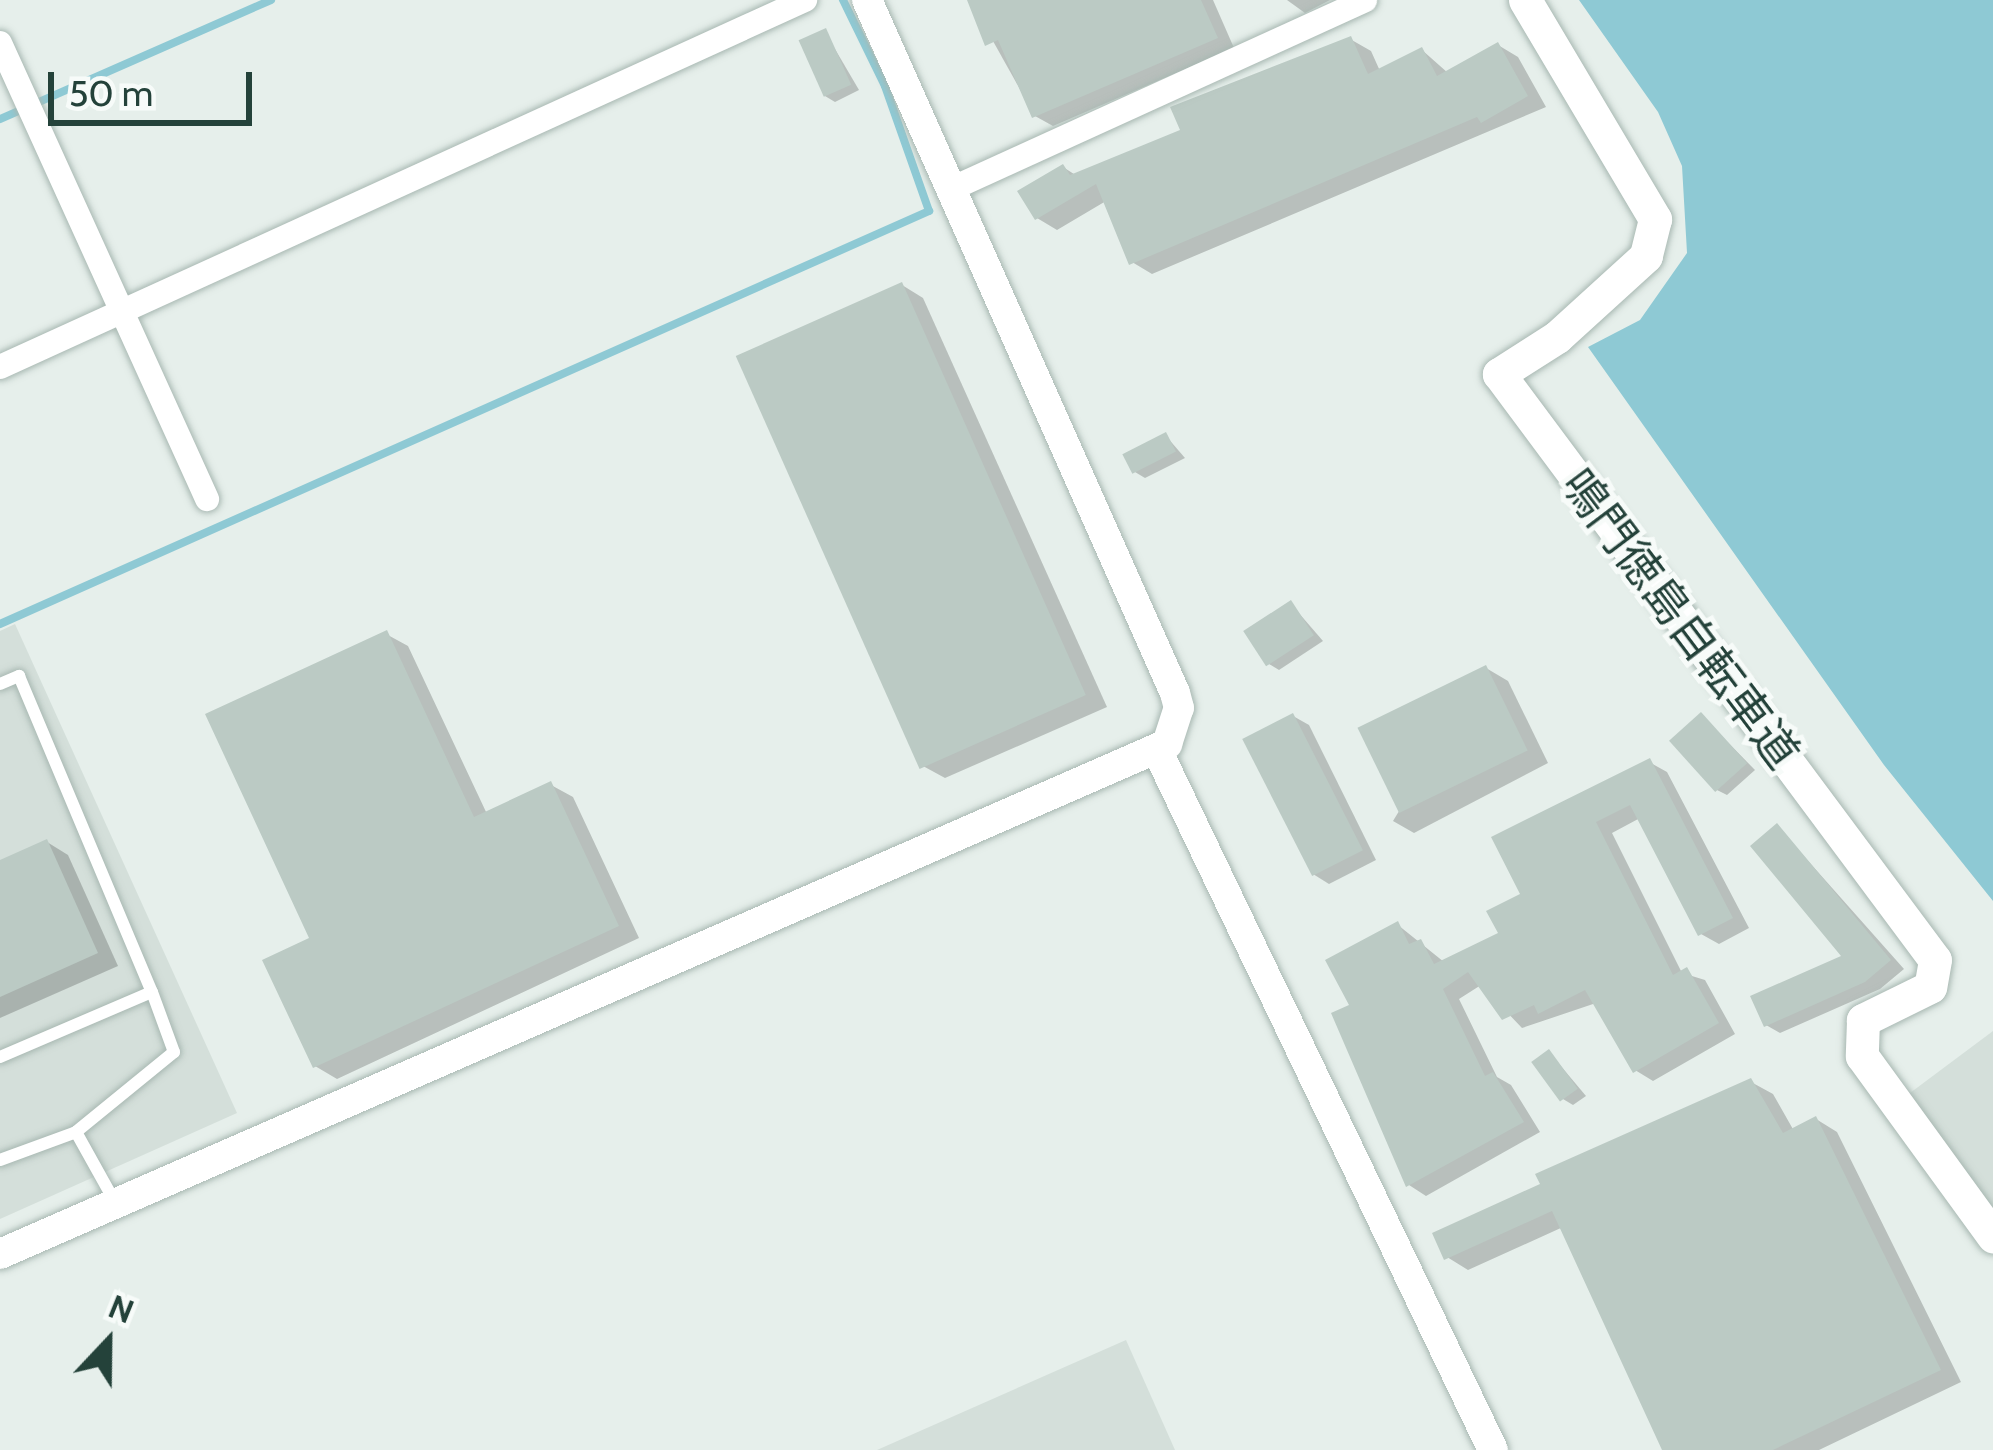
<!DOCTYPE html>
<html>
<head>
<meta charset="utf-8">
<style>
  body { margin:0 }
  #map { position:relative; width:1993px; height:1450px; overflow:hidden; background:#e6efeb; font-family:Cabin,"Noto Sans JP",sans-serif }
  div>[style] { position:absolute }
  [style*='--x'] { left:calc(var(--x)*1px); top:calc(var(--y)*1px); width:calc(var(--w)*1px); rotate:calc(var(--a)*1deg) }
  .built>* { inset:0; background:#d4dfda }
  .water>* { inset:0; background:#8ec9d4 }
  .shadow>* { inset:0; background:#0003 }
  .stream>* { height:8px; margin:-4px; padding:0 4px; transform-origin:4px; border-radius:4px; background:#8ec9d4 }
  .building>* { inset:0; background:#bbcac4; transform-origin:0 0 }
  .roads { filter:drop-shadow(0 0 3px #a8b8b2) drop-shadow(0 0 3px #a8b8b2) }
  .service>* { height:12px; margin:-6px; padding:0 6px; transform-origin:6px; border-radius:6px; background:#fff }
  .minor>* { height:24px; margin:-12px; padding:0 12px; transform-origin:12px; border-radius:12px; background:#fff }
  .tertiary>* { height:30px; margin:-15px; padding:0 15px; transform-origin:15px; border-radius:15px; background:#fff }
  .secondary>* { height:33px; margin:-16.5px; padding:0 16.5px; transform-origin:16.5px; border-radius:16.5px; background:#fff }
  span { translate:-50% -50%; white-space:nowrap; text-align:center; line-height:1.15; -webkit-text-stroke:10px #f7fbf9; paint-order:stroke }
  .street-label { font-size:45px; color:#24423a }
  .north { position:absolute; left:48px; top:1282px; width:120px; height:120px; -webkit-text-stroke:9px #f7fbf9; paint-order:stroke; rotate:22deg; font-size:33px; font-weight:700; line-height:48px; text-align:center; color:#24423a }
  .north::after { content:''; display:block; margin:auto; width:42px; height:54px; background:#24423a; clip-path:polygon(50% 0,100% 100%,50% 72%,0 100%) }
  .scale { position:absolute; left:48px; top:72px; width:204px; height:54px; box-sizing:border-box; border:6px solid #24423a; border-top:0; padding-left:15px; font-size:36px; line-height:42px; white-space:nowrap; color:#24423a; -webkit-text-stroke:9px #f7fbf9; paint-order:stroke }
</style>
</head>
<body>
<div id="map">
  <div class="built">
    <i style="clip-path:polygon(15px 624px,237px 1113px,0 1219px,0 631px)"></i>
    <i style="clip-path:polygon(1993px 1031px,1993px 1212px,1906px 1096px)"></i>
    <i style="clip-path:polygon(1126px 1340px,1175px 1450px,877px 1450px)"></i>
  </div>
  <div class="water">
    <i style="clip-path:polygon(1579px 0,1993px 0,1993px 901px,1884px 765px,1588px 347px,1640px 320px,1687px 253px,1682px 166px,1658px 112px)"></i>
  </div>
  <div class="shadow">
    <i style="clip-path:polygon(970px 0,1213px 0,1234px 48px,1053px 126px,1035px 116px)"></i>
    <i style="clip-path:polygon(1287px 0,1330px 0,1305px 13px)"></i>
    <i style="clip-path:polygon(825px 32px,859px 90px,835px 102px,825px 96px)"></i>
    <i style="clip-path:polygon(1350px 39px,1371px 51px,1380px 71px,1422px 50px,1448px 73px,1498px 45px,1518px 57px,1546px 107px,1152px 274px,1132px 262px,1106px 201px,1057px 230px,1037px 218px,1063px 167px,1077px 176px,1184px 132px)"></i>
    <i style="clip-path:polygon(902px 285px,923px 298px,1107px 707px,945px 778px,923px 766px)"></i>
    <i style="clip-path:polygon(1166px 436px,1185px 458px,1145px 478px,1135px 472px)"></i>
    <i style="clip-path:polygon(1291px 604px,1323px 641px,1279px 670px,1269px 664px)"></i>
    <i style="clip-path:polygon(386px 634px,408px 646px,487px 814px,551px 785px,573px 797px,639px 938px,337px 1079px,315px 1066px,313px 940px)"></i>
    <i style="clip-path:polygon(1486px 668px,1508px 681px,1548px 763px,1414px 833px,1393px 821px)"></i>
    <i style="clip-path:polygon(1701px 715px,1755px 770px,1727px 795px,1717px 790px)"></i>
    <i style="clip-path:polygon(1293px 716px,1309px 725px,1376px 860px,1329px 884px,1313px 874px)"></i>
    <i style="clip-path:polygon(1649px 762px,1667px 772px,1749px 928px,1719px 944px,1701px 934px,1640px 818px,1612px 833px,1682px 973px,1705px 980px,1735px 1034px,1653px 1081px,1635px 1070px,1596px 1003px,1522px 1028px,1481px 985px,1459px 999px,1497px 1077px,1511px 1085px,1540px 1132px,1426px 1196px,1409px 1185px,1353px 1006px,1398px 925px,1444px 962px,1502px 934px,1524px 895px)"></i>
    <i style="clip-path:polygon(1778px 827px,1904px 969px,1880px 989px,1780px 1033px,1766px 1025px,1846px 957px)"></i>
    <i style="clip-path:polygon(47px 842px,68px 855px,118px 966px,0 1018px,0 863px)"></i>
    <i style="clip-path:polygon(1549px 1052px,1586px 1096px,1573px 1105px,1563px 1099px)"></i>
    <i style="clip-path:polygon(1751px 1082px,1773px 1094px,1794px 1131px,1816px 1119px,1837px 1132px,1961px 1382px,1819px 1450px,1666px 1450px,1563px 1227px,1468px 1270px,1447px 1257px,1544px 1186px)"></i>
  </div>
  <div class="stream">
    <i style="--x:0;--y:119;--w:296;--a:-23.7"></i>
    <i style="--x:0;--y:624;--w:1017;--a:-23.97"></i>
    <i style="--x:929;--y:211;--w:133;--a:-109.4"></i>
    <i style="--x:885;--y:86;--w:96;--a:-116"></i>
  </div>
  <div class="building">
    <i style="clip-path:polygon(967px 0,1201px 0,1218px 38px,1032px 118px,998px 40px,985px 46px)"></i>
    <i style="left:826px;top:28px;width:62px;height:30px;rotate:66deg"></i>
    <i style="clip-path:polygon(1351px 36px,1368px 74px,1422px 47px,1437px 76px,1498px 42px,1528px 96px,1481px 123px,1477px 117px,1129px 265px,1096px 184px,1035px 220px,1017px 191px,1063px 164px,1070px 175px,1180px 130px,1170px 107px)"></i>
    <i style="left:902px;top:282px;width:452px;height:182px;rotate:66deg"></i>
    <i style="left:1166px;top:432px;width:22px;height:49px;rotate:63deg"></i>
    <i style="left:1291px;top:600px;width:42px;height:57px;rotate:57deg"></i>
    <i style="clip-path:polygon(387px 630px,474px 817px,551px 781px,619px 926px,313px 1068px,262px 960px,309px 938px,205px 714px)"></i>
    <i style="left:1486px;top:665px;width:95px;height:143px;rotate:64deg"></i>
    <i style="left:1701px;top:712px;width:69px;height:43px;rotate:48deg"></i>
    <i style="left:1293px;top:713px;width:154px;height:57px;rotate:63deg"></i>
    <i style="clip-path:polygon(1650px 758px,1733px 918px,1698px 936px,1630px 805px,1596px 822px,1673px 975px,1687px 967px,1719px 1023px,1633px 1073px,1585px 990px,1538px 1014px,1534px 1005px,1502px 1020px,1468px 972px,1443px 989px,1485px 1076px,1493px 1072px,1524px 1122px,1406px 1187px,1331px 1013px,1349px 1005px,1325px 960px,1398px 921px,1409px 944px,1421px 939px,1434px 964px,1498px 933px,1486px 911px,1520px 894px,1491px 837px)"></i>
    <i style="clip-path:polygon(1777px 823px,1891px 960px,1865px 982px,1764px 1027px,1750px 996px,1841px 956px,1750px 846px)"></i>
    <i style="clip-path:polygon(47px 839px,98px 953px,0 997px,0 860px)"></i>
    <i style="left:1549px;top:1049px;width:49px;height:22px;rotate:54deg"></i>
    <i style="clip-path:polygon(1751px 1078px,1783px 1133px,1816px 1116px,1941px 1370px,1773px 1450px,1662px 1450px,1552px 1211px,1444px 1260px,1432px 1233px,1540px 1184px,1535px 1174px)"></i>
  </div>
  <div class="roads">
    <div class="service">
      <i style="--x:0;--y:684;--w:21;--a:-23"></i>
      <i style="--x:19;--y:676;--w:343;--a:67.2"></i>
      <i style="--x:0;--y:1057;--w:165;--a:-23.2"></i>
      <i style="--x:152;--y:992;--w:64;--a:69.9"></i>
      <i style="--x:174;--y:1052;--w:127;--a:140.8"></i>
      <i style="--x:0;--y:1160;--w:81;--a:-20.2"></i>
      <i style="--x:76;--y:1132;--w:80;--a:60.9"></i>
    </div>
    <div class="minor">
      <i style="--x:0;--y:43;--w:501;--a:65.58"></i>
      <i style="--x:951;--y:189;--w:455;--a:-24.5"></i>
      <i style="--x:0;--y:367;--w:885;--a:-24.51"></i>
    </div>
    <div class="tertiary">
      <i style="--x:1157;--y:750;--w:776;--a:64.36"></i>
      <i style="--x:0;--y:1254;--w:1274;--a:-23.61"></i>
      <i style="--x:1167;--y:744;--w:38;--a:-72"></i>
      <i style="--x:1179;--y:708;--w:16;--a:-105"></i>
      <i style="--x:1175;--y:693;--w:758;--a:-113.96"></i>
    </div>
    <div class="secondary">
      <i style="--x:1525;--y:0;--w:255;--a:59.3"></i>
      <i style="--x:1655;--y:219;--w:38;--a:104"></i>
      <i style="--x:1646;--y:256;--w:120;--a:137.7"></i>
      <i style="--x:1557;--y:337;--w:69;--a:147.5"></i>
      <i style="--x:1499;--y:374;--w:730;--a:53.35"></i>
      <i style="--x:1935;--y:960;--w:27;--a:100"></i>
      <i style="--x:1930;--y:987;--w:75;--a:153.8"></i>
      <i style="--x:1863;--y:1020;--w:36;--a:92"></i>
      <i style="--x:1862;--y:1056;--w:223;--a:54"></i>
    </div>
  </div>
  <div class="street-label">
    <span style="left:1680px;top:619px;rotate:53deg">鳴門徳島自転車道</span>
  </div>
  <div class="north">N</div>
  <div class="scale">50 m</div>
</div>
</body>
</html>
